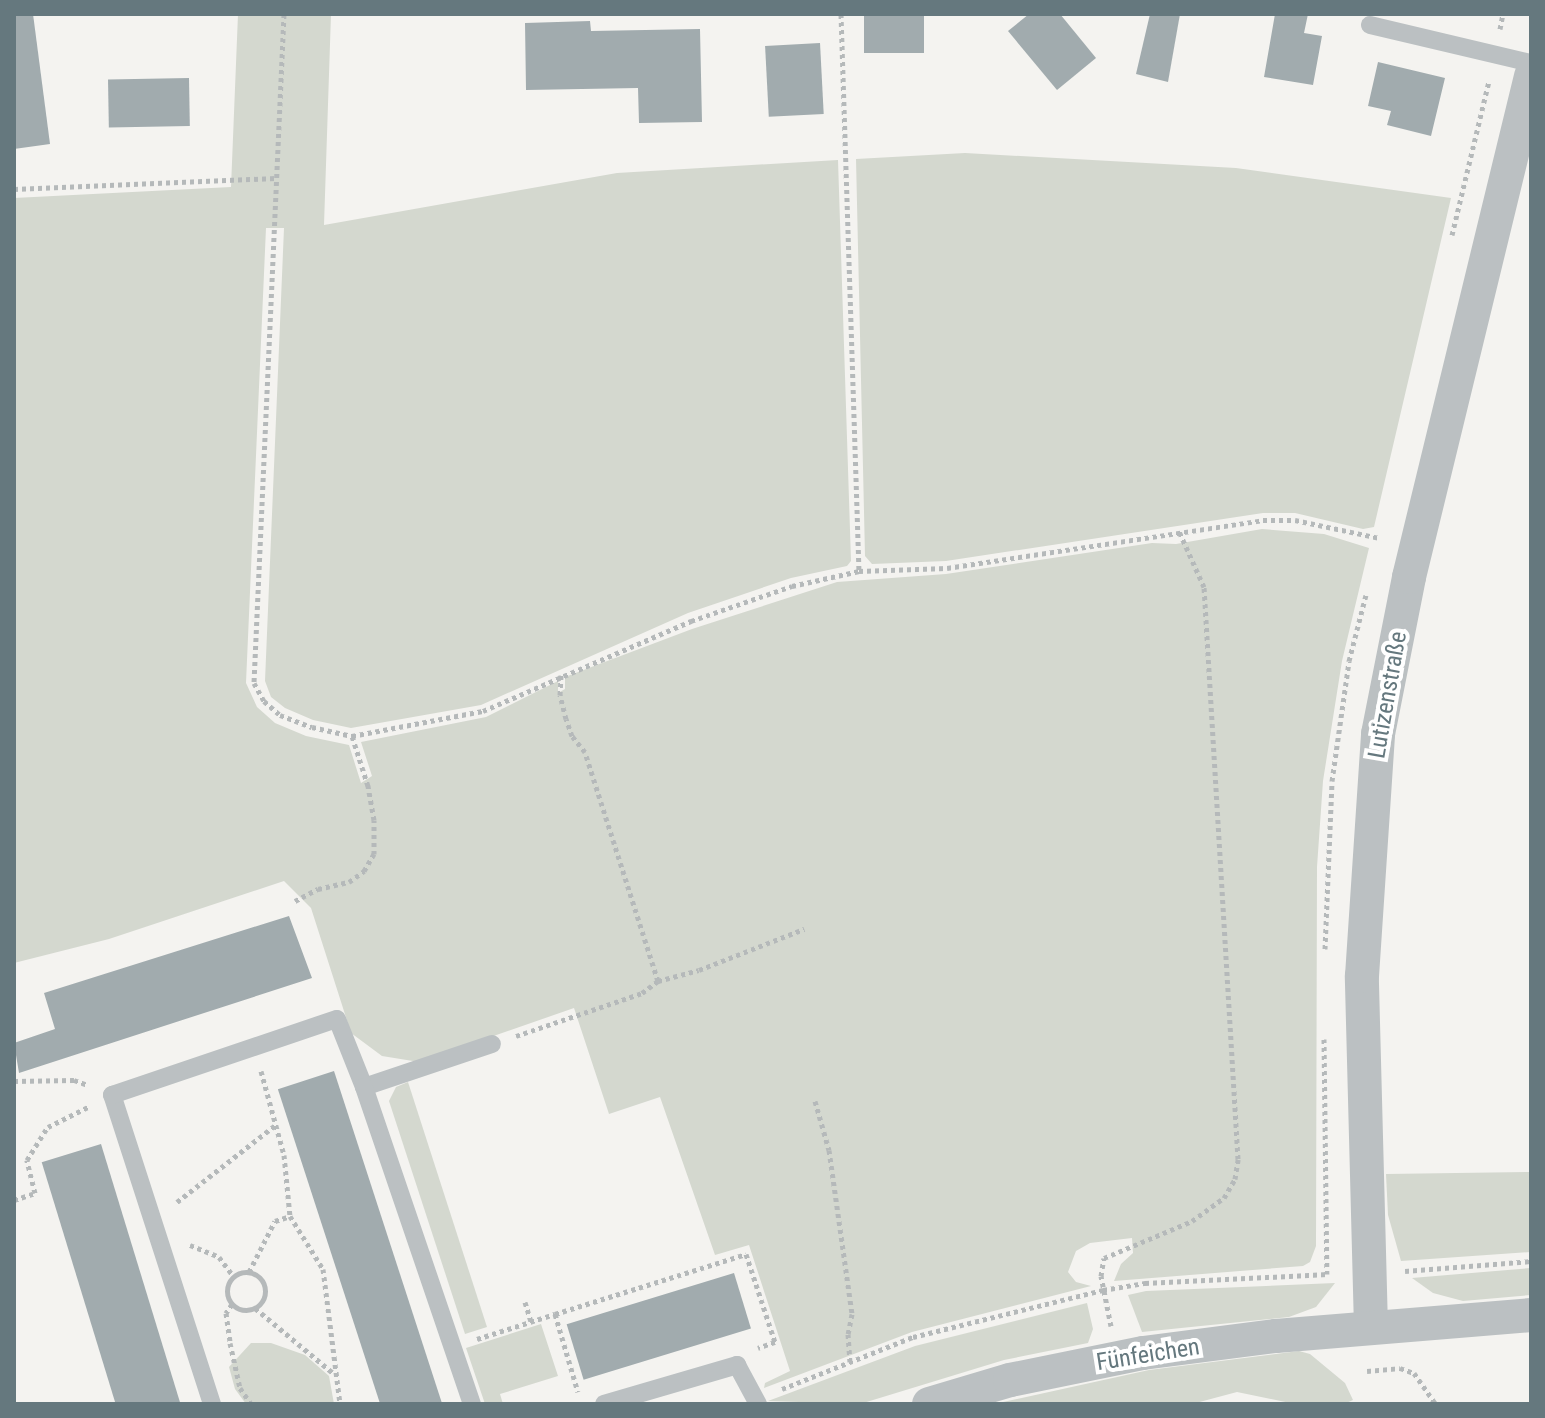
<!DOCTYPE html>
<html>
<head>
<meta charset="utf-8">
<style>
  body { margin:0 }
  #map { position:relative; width:1545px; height:1418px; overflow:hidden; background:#f4f3f0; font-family:"Roboto Condensed",sans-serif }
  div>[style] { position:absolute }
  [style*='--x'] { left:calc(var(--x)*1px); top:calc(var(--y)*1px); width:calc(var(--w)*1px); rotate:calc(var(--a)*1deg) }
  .green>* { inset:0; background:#d4d8cf }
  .building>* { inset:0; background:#a1abae; transform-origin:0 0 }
  .path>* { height:5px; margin-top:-2.5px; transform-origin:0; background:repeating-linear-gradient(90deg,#b5b9ba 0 4px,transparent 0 8px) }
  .path>.ring { margin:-2.5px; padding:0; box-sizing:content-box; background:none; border:5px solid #b5b9ba; border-radius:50% }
  .lane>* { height:18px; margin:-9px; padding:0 9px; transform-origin:9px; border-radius:9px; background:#bbc0c2 }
  .street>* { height:34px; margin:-17px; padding:0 17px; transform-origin:17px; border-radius:17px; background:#bbc0c2 }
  span { translate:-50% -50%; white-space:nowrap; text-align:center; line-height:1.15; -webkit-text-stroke:8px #fff; paint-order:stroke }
  .street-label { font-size:24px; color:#65787e }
  .frame { position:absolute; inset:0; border:16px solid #65787e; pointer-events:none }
</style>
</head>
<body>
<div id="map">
  <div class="green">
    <i style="clip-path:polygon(238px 14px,331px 14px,324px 225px,617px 173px,838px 160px,851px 561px,847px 566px,791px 578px,688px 613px,481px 705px,351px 728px,313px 720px,285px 708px,271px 697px,265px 681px,284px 228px,266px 228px,246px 683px,257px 707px,275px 723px,306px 736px,349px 745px,361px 783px,372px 776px,361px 742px,486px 717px,558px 681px,558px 693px,565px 689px,565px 677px,692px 629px,837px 582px,946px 574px,1152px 543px,1176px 544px,1262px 529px,1324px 534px,1369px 548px,1342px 661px,1323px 781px,1317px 867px,1316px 1246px,1310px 1262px,1303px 1266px,1114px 1281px,1121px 1264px,1133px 1253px,1132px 1238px,1090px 1243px,1076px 1251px,1068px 1272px,1076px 1282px,1091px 1286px,912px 1332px,764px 1388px,765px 1383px,790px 1371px,749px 1245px,715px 1255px,660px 1097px,609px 1114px,574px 1008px,419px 1062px,382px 1056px,351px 1033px,311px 908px,284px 881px,109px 939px,14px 963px,14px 198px,231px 187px)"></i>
    <i style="clip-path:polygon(965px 153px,1236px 168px,1451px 198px,1374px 527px,1363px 529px,1295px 513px,1263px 513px,946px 561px,872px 564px,865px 556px,856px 159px)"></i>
    <i style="clip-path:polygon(408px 1082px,487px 1327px,465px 1334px,389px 1101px,396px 1087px)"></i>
    <i style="clip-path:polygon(1531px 1172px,1531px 1252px,1401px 1261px,1388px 1215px,1386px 1174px)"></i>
    <i style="clip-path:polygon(1531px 1268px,1531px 1295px,1463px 1301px,1433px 1293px,1412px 1278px)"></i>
    <i style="clip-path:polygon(1335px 1283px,1316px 1307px,1289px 1317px,1142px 1332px,1128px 1295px,1146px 1291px)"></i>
    <i style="clip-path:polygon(1087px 1303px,1093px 1329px,1088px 1343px,1004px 1360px,860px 1404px,768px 1401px,915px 1346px)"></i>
    <i style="clip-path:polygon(541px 1324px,558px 1376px,500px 1394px,503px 1404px,485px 1404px,466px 1348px)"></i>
    <i style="clip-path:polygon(251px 1343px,271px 1343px,305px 1355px,329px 1376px,334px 1404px,246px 1404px,235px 1389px,229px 1367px)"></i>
    <i style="clip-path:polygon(1299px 1351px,1310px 1354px,1345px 1383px,1353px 1400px,1344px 1404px,1295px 1404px,1237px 1392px,1192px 1404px,994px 1404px,1149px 1370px)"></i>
  </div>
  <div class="building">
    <i style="clip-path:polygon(14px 14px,33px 14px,50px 144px,14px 149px)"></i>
    <i style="left:864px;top:14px;width:60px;height:39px"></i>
    <i style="clip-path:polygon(1029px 14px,1060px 14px,1096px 58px,1057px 90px,1008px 31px)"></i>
    <i style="clip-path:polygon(1150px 14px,1180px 14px,1168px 82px,1136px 74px)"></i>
    <i style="clip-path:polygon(1275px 14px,1308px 14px,1304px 33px,1322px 36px,1313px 85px,1264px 77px)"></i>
    <i style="clip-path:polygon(590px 21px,591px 31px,700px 29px,702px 122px,639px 123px,638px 88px,526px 90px,525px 23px)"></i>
    <i style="left:820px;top:43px;width:71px;height:55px;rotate:87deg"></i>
    <i style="clip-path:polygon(1378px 62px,1445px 78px,1431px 136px,1387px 125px,1391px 111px,1368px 106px)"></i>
    <i style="left:189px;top:78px;width:48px;height:81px;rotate:89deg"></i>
    <i style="clip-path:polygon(289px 916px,312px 978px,19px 1073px,14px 1043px,55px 1029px,44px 993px)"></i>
    <i style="left:334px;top:1071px;width:350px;height:59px;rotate:72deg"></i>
    <i style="left:101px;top:1144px;width:272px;height:62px;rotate:73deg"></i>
    <i style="left:734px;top:1273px;width:58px;height:175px;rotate:73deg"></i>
  </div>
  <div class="path">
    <i style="--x:284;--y:14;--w:670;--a:92.57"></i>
    <i style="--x:254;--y:683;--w:21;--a:61"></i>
    <i style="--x:264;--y:701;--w:21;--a:41"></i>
    <i style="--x:280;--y:715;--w:34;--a:21"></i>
    <i style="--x:312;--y:727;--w:41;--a:12.7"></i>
    <i style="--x:352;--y:736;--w:133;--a:-10.8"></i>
    <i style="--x:483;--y:711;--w:227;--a:-23.4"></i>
    <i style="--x:691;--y:621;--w:107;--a:-19.1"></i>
    <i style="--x:792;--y:586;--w:69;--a:-12.6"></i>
    <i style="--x:859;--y:571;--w:88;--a:-2"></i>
    <i style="--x:947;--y:568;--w:320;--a:-8.6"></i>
    <i style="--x:1263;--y:520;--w:32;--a:0"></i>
    <i style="--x:1295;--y:520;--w:87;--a:12"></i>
    <i style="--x:841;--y:14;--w:557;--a:88.15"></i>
    <i style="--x:1500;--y:29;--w:15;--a:-79"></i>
    <i style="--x:14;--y:189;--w:262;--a:-2.4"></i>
    <i style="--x:1452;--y:235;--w:158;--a:-76.5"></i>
    <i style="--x:295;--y:901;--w:26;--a:-28"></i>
    <i style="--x:318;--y:889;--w:32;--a:-13"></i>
    <i style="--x:349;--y:882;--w:19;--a:-36"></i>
    <i style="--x:364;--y:871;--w:20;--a:-60"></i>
    <i style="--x:374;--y:854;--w:34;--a:-90"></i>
    <i style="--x:374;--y:820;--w:35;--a:-100"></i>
    <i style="--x:368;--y:786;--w:52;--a:-107.7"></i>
    <i style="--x:1325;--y:949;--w:168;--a:-87.6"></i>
    <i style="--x:1332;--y:781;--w:121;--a:-81.9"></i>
    <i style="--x:1349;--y:661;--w:68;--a:-75.6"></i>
    <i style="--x:658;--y:981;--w:42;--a:-15"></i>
    <i style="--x:699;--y:970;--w:113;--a:-21.3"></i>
    <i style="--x:516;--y:1036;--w:133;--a:-18.8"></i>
    <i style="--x:642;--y:993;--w:20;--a:-37"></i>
    <i style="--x:658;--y:981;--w:240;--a:-107.7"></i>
    <i style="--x:585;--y:752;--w:21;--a:-129"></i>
    <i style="--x:572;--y:736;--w:18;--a:-109"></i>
    <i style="--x:566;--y:719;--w:25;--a:-104"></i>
    <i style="--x:560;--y:695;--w:20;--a:-87"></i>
    <i style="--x:1324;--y:1039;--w:235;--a:89.3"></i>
    <i style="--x:261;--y:1071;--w:87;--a:74.7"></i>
    <i style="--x:284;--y:1155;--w:61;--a:84.4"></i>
    <i style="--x:290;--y:1216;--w:62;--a:58.1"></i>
    <i style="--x:323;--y:1269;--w:136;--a:82.8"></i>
    <i style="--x:14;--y:1081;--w:60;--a:-1"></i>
    <i style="--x:74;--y:1080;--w:15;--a:20"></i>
    <i style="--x:815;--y:1101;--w:51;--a:74.1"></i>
    <i style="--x:829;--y:1150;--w:166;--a:82"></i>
    <i style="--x:852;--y:1314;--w:20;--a:101"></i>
    <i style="--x:848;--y:1334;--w:28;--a:86"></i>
    <i style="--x:14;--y:1200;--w:22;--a:-18"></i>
    <i style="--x:35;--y:1193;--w:34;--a:-104"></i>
    <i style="--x:27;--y:1160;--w:39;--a:-58"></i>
    <i style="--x:48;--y:1127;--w:47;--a:-26.6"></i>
    <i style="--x:177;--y:1202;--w:127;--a:-38"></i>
    <i style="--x:190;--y:1245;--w:31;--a:22"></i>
    <i style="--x:219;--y:1257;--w:25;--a:53"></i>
    <i style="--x:1405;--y:1271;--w:126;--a:-4.5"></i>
    <i style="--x:249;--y:1272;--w:57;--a:-63"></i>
    <i style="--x:275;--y:1221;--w:16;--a:-18"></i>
    <i class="ring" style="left:227px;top:1272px;width:33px;height:33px"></i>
    <i style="--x:525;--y:1302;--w:21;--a:73"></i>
    <i style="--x:232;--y:1304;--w:11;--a:124"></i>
    <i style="--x:226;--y:1313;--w:30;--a:82"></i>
    <i style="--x:230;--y:1343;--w:46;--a:77.5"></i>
    <i style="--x:240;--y:1388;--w:19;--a:55"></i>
    <i style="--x:255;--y:1308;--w:102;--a:39.8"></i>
    <i style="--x:555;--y:1314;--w:200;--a:-17.4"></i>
    <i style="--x:746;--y:1254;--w:93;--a:71.8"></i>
    <i style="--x:775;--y:1342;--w:18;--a:161"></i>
    <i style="--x:1111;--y:1326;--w:51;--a:-101.3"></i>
    <i style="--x:1101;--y:1276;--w:18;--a:-81"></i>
    <i style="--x:1104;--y:1258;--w:95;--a:-22.8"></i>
    <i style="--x:1192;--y:1221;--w:39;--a:-36"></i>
    <i style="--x:1224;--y:1198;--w:22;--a:-60"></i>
    <i style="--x:1235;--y:1179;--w:20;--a:-81"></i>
    <i style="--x:1238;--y:1159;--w:573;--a:-93.4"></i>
    <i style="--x:1204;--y:587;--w:61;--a:-114.1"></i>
    <i style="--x:477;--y:1339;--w:82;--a:-17.8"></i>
    <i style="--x:555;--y:1314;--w:81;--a:73.6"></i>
    <i style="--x:1367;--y:1371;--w:33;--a:-5"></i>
    <i style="--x:1400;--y:1368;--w:15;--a:20"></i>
    <i style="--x:1414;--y:1373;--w:38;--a:55"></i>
    <i style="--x:782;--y:1389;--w:141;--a:-21.7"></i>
    <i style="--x:913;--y:1337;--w:196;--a:-13.9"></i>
    <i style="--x:1103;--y:1290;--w:43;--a:-9.5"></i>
    <i style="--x:1145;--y:1283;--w:183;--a:-2.8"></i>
  </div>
  <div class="lane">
    <i style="--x:1370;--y:25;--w:165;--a:13.3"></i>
    <i style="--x:364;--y:1087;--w:135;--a:-18.6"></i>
    <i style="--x:212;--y:1404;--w:325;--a:-107.9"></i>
    <i style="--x:112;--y:1095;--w:237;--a:-18.7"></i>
    <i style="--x:337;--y:1019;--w:73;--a:68.3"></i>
    <i style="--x:364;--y:1087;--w:335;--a:71.2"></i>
    <i style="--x:604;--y:1404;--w:139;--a:-16.3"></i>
    <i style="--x:737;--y:1365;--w:44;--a:61.7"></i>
  </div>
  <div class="street">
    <i style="--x:1371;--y:1328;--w:352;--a:-91.5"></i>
    <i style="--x:1362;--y:976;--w:243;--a:-86.2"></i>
    <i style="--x:1378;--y:734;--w:160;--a:-78.8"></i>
    <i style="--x:1409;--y:577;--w:516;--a:-76.31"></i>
    <i style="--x:929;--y:1404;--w:84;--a:-16.5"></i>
    <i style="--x:1010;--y:1380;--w:136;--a:-11.5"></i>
    <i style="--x:1143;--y:1353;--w:134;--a:-7.3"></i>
    <i style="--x:1276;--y:1336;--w:256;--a:-4.7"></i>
  </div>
  <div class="street-label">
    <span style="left:1388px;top:695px;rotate:-80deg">Lutizenstraße</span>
    <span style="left:1148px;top:1355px;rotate:-9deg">Fünfeichen</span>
  </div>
  <div class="frame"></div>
</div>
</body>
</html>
